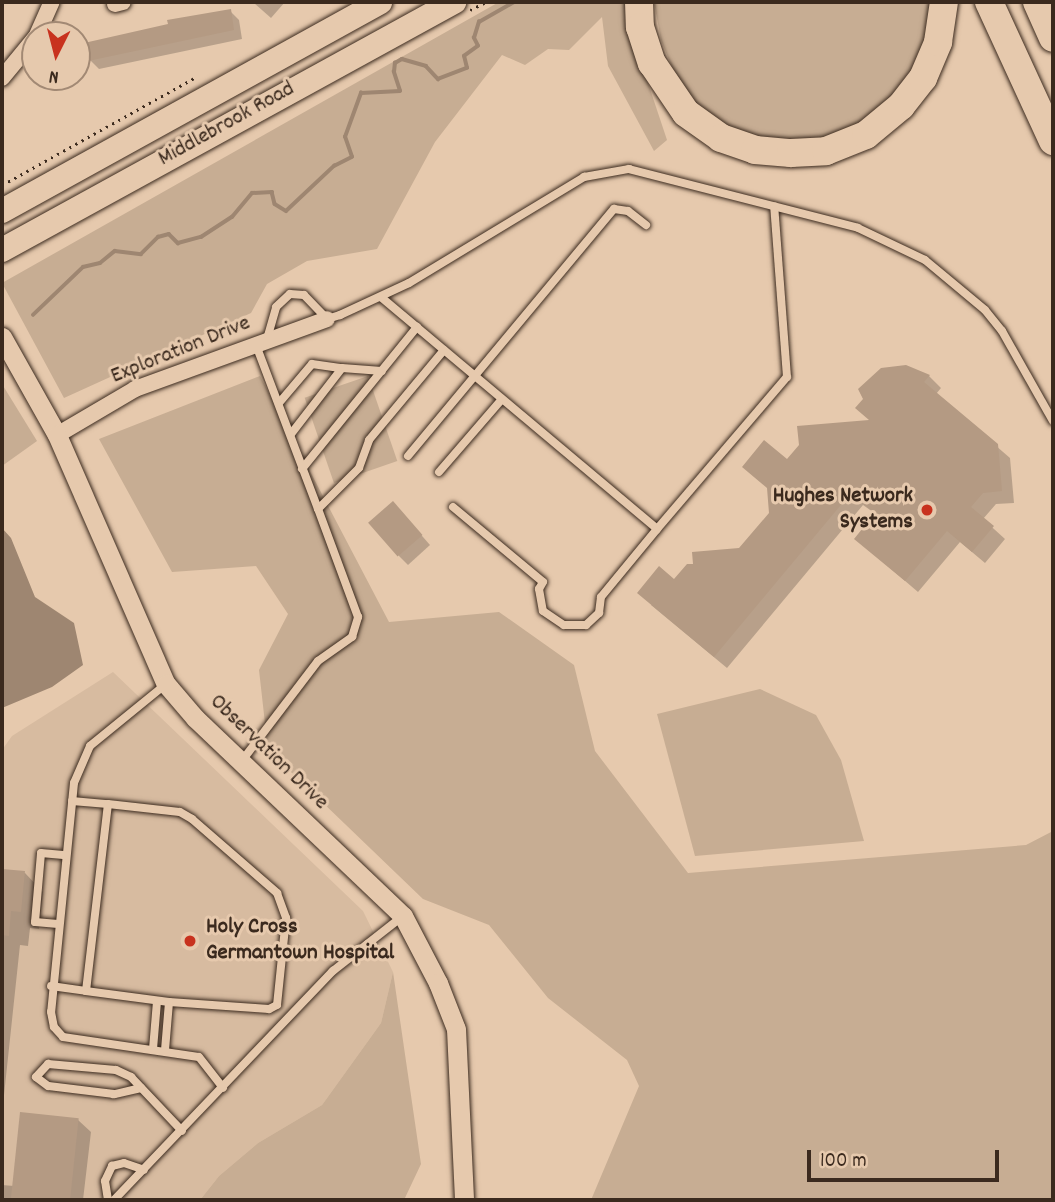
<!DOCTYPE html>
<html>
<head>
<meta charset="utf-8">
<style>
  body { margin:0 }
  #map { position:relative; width:1055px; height:1202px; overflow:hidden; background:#e6c9ad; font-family:Dekko,sans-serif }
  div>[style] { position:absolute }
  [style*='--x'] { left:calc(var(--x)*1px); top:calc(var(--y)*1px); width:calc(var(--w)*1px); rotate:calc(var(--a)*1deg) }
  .built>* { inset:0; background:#d7bba0 }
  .green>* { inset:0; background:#c7ad93; transform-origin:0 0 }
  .water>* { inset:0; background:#9e8671 }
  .shadow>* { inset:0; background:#0003 }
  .stream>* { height:3.5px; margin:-1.75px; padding:0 1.75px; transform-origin:1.75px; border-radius:1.75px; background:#9e8671 }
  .building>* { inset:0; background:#b49a83; transform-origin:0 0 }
  .path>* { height:2.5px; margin-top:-1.25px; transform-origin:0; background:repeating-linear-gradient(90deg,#3b2a1e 0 2px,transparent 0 7px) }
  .roads { filter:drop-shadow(0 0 2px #3b2a1e) drop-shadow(0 0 2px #3b2a1e) }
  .service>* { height:8px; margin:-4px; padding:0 4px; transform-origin:4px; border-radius:4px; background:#e6c9ad }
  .minor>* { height:16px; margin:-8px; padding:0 8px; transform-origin:8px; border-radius:8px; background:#e6c9ad }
  .tertiary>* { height:19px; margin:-9.5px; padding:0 9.5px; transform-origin:9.5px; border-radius:9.5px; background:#e6c9ad }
  .primary>* { height:24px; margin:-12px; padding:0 12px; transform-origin:12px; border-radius:12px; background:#e6c9ad }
  .motorway>* { height:28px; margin:-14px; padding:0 14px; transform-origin:14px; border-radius:14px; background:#e6c9ad }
  .dots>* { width:19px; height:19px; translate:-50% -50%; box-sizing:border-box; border:4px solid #e6c9ad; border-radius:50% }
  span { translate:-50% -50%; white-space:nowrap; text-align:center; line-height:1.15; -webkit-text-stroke:6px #e6c9ad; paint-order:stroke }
  .street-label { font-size:23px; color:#3b2a1e }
  .poi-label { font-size:23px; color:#3b2a1e; font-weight:700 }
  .right { translate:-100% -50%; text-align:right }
  .left { translate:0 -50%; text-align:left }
  .frame { position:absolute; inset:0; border:4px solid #3b2a1e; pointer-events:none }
  .north { position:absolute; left:21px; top:21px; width:70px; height:70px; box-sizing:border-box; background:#e6c9ad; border:2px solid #a28974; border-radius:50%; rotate:186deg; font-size:19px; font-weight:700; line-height:28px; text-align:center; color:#3b2a1e }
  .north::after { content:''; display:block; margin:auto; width:24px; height:32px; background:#c8321e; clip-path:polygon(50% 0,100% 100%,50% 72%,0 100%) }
  .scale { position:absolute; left:807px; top:1150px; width:192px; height:32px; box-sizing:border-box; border:4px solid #3b2a1e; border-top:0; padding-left:9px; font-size:21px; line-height:24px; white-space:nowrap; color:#3b2a1e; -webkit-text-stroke:5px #e6c9ad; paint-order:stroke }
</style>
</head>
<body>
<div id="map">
  <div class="built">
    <i style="clip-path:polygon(113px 672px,363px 911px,393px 972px,381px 1023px,322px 1105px,258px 1143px,219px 1176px,200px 1200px,2px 1200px,2px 750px,12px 736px)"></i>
  </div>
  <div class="green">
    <i style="clip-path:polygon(499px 2px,629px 2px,632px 35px,667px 140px,654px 151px,608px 66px,602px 17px,569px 50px,548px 49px,525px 65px,502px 55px,435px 142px,377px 249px,307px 261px,267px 284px,251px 313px,64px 398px,2px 283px)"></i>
    <i style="clip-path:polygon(654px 2px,937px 2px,933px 35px,888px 110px,822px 141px,769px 144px,706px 118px,676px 77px,661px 40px)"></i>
    <i style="clip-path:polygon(260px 376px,389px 622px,499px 612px,574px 665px,595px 751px,688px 873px,1026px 845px,1053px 831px,1053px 1200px,591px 1200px,639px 1086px,627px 1060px,548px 998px,489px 925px,423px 899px,268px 750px,259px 670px,288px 614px,256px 566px,172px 572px,99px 439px)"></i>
    <i style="left:368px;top:376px;width:90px;height:67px;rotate:71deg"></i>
    <i style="clip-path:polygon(2px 384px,37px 441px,2px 466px)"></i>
    <i style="clip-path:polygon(760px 689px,816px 715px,841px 760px,864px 841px,695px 856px,657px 714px)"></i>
    <i style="clip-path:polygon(393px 972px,421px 1164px,404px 1200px,200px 1200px,219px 1176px,258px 1143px,322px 1105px,381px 1023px)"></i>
  </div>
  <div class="water">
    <i style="clip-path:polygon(2px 528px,11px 538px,35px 597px,74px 623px,83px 665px,52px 687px,2px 708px)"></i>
  </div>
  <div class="shadow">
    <i style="clip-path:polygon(253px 2px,285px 2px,271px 18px)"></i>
    <i style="clip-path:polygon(230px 11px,239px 20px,242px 39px,99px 69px,90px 60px)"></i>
    <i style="clip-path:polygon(897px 367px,929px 376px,941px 388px,936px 394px,1010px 458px,1014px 503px,996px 504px,983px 519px,1005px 539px,985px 563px,960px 542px,918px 592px,856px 539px,877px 515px,863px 505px,727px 668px,651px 605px,695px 566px,740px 549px,771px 514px,787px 462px,871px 422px)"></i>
    <i style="clip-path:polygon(402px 513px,430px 545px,408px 565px,399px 556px)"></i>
    <i style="clip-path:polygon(2px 871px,25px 873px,43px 892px,39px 929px,30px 928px,28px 946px,20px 945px,2px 1114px)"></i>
    <i style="clip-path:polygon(78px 1120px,91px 1132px,83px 1200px,2px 1200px,2px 1185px,14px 1186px)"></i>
  </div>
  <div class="stream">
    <i style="--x:33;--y:315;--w:69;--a:-43.8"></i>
    <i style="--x:83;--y:267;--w:17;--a:-13"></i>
    <i style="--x:100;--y:263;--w:19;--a:-39"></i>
    <i style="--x:115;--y:251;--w:26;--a:7"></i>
    <i style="--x:141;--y:254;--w:24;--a:-45"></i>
    <i style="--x:158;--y:237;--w:11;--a:-15"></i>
    <i style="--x:169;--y:234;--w:13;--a:45"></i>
    <i style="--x:178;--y:243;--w:24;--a:-15"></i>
    <i style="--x:201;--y:237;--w:37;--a:-33"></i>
    <i style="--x:232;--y:217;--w:31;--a:-50"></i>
    <i style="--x:252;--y:193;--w:20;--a:-3"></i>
    <i style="--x:272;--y:192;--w:12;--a:76"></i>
    <i style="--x:275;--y:204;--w:13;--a:32"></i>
    <i style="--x:286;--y:211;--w:66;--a:-43.2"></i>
    <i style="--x:334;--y:166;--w:20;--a:-27"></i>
    <i style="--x:352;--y:157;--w:21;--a:-109"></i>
    <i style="--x:345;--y:137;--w:47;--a:-70"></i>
    <i style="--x:361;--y:93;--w:39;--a:-3"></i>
    <i style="--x:400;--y:91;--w:20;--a:-108"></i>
    <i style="--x:394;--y:72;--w:9;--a:-84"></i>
    <i style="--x:395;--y:63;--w:8;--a:-30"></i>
    <i style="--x:402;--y:59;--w:25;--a:16"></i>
    <i style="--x:426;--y:66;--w:18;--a:47"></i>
    <i style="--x:438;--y:79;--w:31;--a:-21"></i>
    <i style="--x:467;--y:68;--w:12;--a:-104"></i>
    <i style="--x:464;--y:56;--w:17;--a:-36"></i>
    <i style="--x:478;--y:46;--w:9;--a:-117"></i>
    <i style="--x:474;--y:38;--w:17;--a:-73"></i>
    <i style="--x:479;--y:22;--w:40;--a:-29.7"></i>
  </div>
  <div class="building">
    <i style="clip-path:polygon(231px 9px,234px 30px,88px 61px,84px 43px,168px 24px,167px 20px)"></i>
    <i style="clip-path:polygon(906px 365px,930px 375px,924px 382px,998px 444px,1002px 491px,983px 493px,971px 507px,994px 526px,972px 552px,947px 531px,905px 581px,854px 539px,875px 513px,850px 494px,714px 657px,637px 593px,659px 566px,674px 579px,687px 564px,693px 564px,692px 552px,739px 548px,769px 513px,767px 488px,742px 467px,764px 440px,787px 459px,799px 445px,797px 426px,869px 420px,855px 408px,863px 399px,858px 389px,881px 368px)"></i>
    <i style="left:393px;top:501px;width:45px;height:33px;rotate:49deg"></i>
    <i style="clip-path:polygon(2px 869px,25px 871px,21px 912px,11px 911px,9px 936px,2px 935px)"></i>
    <i style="left:20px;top:1112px;width:59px;height:89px;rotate:6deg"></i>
  </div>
  <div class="path">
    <i style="--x:470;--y:10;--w:18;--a:-27"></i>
    <i style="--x:2;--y:185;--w:220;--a:-29.1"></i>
  </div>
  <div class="roads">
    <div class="service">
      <i style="--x:382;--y:298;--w:359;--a:40"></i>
      <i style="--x:267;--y:339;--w:33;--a:-74"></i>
      <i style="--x:276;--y:307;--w:19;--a:-43"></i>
      <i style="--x:290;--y:294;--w:14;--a:4"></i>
      <i style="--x:304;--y:295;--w:33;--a:46"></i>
      <i style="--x:327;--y:319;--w:14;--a:-17"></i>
      <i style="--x:340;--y:315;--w:76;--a:-24.9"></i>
      <i style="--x:409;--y:283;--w:205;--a:-31.2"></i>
      <i style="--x:584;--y:177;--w:46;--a:-10.1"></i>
      <i style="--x:629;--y:169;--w:236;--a:14.4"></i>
      <i style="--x:858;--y:228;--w:74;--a:25.5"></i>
      <i style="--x:925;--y:260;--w:78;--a:39.8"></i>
      <i style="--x:985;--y:310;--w:27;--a:51"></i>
      <i style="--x:1002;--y:331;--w:103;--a:60.5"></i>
      <i style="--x:256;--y:345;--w:175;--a:69.3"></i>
      <i style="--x:318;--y:509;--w:58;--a:-45"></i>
      <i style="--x:359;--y:468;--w:30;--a:-70"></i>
      <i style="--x:369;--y:440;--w:117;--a:-50.2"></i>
      <i style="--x:279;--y:403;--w:51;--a:-49.8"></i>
      <i style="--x:312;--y:364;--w:30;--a:8"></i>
      <i style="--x:291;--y:434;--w:83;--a:-52.3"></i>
      <i style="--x:342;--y:368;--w:40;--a:4.3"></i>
      <i style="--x:408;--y:456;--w:322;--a:-50.2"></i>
      <i style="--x:614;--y:209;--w:14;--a:8"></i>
      <i style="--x:628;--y:211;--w:23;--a:38"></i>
      <i style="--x:302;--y:469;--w:183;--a:-51"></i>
      <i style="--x:439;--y:472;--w:96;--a:-49.2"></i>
      <i style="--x:453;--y:507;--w:117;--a:39.8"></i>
      <i style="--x:543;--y:582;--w:8;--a:120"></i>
      <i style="--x:539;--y:589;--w:22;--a:80"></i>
      <i style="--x:543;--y:611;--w:25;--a:34"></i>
      <i style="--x:564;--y:625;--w:22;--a:0"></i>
      <i style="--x:586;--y:625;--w:18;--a:-43"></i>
      <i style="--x:599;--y:613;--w:16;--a:-83"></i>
      <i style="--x:601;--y:597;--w:88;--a:-50.5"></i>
      <i style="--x:657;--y:529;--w:200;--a:-49.5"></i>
      <i style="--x:787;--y:377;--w:171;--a:-94.3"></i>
      <i style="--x:166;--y:684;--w:98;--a:140.8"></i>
      <i style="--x:90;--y:746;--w:40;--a:113.4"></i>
      <i style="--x:74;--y:783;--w:230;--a:95.7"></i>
      <i style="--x:51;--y:1012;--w:15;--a:79"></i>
      <i style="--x:54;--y:1027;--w:13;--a:48"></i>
      <i style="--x:63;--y:1037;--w:137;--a:8.4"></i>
      <i style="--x:199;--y:1057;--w:39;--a:52"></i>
      <i style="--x:241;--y:762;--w:127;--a:-52.7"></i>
      <i style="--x:318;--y:661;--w:42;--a:-35.2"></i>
      <i style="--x:352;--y:637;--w:21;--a:-73"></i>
      <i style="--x:358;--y:617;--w:115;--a:-110.3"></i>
      <i style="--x:72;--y:801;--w:36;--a:5"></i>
      <i style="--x:108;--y:804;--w:72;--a:6.3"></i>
      <i style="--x:180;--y:812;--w:14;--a:30"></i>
      <i style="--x:192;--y:819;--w:113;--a:41"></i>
      <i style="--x:277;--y:893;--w:27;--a:70"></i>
      <i style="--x:286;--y:918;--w:87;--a:95.9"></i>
      <i style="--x:277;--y:1005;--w:9;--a:153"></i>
      <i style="--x:269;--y:1009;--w:100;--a:-176"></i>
      <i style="--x:169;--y:1002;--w:84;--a:-172.5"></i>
      <i style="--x:86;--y:991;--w:188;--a:-83.3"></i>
      <i style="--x:58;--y:924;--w:23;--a:-175"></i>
      <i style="--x:35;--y:922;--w:69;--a:-85"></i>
      <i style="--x:41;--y:853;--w:25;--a:5"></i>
      <i style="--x:51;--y:986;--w:35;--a:8"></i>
      <i style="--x:153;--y:1049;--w:48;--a:-85.2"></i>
      <i style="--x:165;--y:1050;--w:48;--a:-85.2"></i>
      <i style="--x:141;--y:1088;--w:28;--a:167"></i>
      <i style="--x:114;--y:1094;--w:66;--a:-173.1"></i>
      <i style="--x:48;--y:1086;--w:15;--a:-143"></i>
      <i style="--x:36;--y:1077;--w:18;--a:-47"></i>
      <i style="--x:48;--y:1064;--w:68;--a:5"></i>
      <i style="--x:116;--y:1070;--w:17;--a:25"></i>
      <i style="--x:131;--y:1077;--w:74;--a:46.6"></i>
      <i style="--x:108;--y:1200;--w:19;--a:-99"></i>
      <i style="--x:105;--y:1181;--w:17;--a:-65"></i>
      <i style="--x:112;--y:1166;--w:12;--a:-14"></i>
      <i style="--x:124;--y:1163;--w:21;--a:19"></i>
      <i style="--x:114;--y:1200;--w:317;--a:-46.3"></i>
      <i style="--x:333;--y:971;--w:89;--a:-38.2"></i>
    </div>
    <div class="minor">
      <i style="--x:115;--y:4;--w:8;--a:-14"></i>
      <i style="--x:37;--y:35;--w:36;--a:-66"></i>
      <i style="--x:2;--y:78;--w:52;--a:-50.5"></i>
      <i style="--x:57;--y:435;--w:91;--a:-30.5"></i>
      <i style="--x:135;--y:389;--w:204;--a:-20"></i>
    </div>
    <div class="tertiary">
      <i style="--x:2;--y:337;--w:112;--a:60.7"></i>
      <i style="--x:57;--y:435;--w:272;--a:66.4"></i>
      <i style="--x:166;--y:684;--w:45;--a:49.5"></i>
      <i style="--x:195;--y:718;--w:287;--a:43.6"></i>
      <i style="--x:403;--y:916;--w:76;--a:62.4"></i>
      <i style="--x:438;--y:983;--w:49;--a:68.6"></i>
      <i style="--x:456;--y:1029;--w:171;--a:87.3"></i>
    </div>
    <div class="primary">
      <i style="--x:2;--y:211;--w:432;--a:-28.9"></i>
      <i style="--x:2;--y:250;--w:516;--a:-28.75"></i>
    </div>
    <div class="motorway">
      <i style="--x:639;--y:2;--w:25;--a:88"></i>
      <i style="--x:640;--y:27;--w:38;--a:72"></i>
      <i style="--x:652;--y:63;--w:60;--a:55.8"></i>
      <i style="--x:686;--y:113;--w:43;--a:35.5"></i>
      <i style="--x:721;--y:138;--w:36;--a:19"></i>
      <i style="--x:755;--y:150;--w:36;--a:5"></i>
      <i style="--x:791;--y:153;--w:35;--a:-3"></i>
      <i style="--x:826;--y:151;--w:43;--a:-21.8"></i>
      <i style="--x:866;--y:135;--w:45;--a:-39.6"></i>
      <i style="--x:901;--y:106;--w:36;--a:-52"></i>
      <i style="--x:923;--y:78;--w:39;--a:-67"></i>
      <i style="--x:938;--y:42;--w:40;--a:-81.5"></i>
      <i style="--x:989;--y:2;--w:153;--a:65.3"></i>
      <i style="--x:1037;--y:2;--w:39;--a:66"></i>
    </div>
  </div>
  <div class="dots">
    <i style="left:927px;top:510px;background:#c8321e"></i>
    <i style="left:190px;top:941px;background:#c8321e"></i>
  </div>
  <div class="street-label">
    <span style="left:227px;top:125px;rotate:-29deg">Middlebrook Road</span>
    <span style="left:181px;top:351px;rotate:-22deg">Exploration Drive</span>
    <span style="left:268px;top:753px;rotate:44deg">Observation Drive</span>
  </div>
  <div class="poi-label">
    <span class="right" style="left:913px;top:510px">Hughes Network<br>Systems</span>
    <span class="left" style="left:206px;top:941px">Holy Cross<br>Germantown Hospital</span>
  </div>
  <div class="frame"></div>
  <div class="north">N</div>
  <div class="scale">100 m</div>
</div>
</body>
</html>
